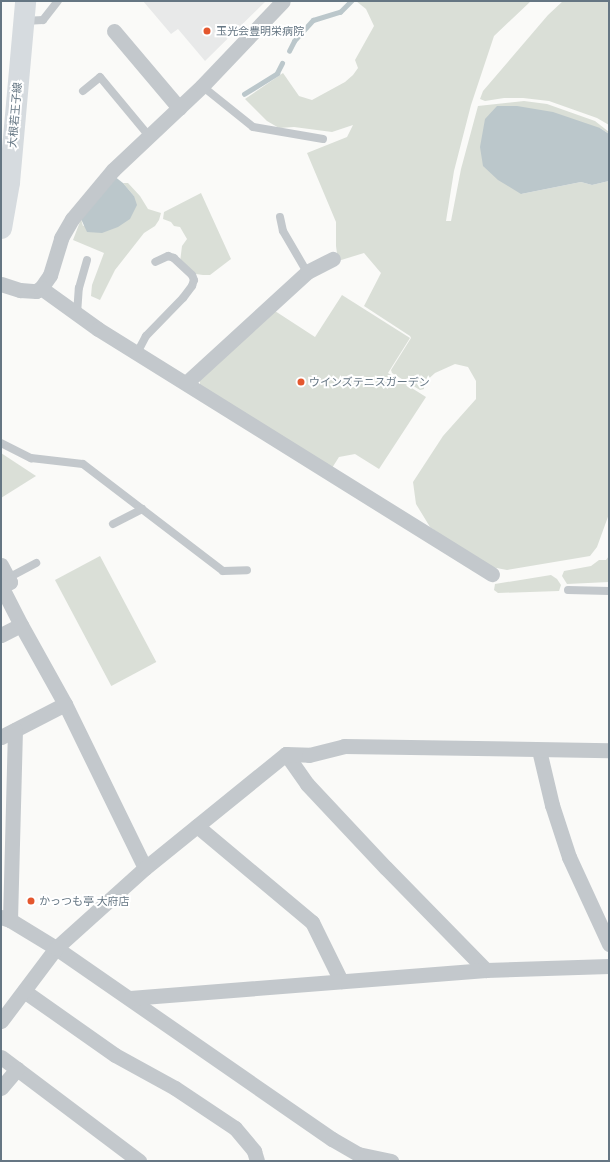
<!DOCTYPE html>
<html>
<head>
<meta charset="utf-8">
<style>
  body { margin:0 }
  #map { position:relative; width:610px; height:1162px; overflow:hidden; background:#fafaf8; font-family:"Archivo Narrow","Noto Sans JP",sans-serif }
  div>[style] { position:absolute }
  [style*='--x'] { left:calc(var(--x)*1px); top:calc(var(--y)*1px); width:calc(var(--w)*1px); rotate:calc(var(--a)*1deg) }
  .built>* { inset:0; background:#e8e9e9 }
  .green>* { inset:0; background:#dadfd7; transform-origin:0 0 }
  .water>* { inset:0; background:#bbc7cb }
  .stream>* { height:4.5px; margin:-2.25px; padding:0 2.25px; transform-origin:2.25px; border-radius:2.25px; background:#bbc7cb }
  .lane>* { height:8px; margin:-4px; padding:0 4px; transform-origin:4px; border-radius:4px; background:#c3c8cc }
  .street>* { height:15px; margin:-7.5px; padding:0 7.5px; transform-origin:7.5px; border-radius:7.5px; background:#c3c8cc }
  .secondary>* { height:21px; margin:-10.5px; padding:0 10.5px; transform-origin:10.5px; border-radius:10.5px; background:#d6dbdf }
  .dots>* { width:11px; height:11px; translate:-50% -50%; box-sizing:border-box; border:2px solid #fff; border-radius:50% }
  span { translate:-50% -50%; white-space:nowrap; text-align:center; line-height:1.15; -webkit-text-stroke:4px #fff; paint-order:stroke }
  .poi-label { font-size:11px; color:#657683 }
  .left { translate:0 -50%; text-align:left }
  .street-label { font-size:11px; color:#657683 }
  .frame { position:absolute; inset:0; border:2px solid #657683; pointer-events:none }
</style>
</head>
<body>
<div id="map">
  <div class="built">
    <i style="clip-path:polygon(143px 1px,266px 1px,205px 61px,178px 29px,171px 34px)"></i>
  </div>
  <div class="green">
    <i style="clip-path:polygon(356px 1px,531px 1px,494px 36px,471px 105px,454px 171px,446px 221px,451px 221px,461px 169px,478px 106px,524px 101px,547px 104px,595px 121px,609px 132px,609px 134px,600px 128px,521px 194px,581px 182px,592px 185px,609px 181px,609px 514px,597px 547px,590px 556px,507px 570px,486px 566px,430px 527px,416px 504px,413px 482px,443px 436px,476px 399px,476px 381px,468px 367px,455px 364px,435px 373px,424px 383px,424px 389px,420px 390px,392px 373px,391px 370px,411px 338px,410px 336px,364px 306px,381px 273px,364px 253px,338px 261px,336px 246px,336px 222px,307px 153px,347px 137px,353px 125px,332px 132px,294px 127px,279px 128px,267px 121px,245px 99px,283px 73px,299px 96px,312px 100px,345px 82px,353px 75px,358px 68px,355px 60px,374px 26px,366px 9px)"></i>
    <i style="clip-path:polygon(563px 1px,609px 1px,609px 125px,597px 118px,549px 101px,523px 98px,504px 98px,485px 101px,480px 99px,483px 91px,548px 15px)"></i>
    <i style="clip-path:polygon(123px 183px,128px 183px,140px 196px,148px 209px,161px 213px,159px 220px,155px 226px,144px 233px,115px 270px,100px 300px,91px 296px,92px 285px,104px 253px,73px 240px,81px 219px,83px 226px,134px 196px)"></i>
    <i style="clip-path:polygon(201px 193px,231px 259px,210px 275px,203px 275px,196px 274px,180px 262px,182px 246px,187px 239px,180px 227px,174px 226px,171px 222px,163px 219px,164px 212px)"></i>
    <i style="clip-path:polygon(342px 295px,410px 338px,388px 373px,426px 397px,379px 469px,355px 454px,339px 457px,332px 468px,200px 385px,200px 379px,275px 311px,315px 337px)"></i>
    <i style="clip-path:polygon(1px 453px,36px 476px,1px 498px)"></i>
    <i style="left:100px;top:556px;width:120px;height:51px;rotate:62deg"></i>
    <i style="clip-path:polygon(609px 556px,609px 582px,567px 584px,562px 576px,564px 571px,591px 566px,599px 560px,606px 560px)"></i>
    <i style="clip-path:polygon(551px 575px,557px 579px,561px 585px,559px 591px,498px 593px,494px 590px,495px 584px)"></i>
  </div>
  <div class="water">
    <i style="clip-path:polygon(497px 106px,517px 106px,553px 112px,600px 128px,609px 134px,609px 181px,592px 185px,581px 182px,521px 194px,498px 180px,483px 166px,480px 147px,485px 119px)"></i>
    <i style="clip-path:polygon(114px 176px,123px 183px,134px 196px,137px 205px,130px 219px,118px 227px,102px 233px,87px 232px,81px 219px)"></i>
  </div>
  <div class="stream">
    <i style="--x:289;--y:51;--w:11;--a:-63"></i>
    <i style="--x:294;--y:41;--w:28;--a:-48"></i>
    <i style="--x:313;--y:20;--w:28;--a:-17"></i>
    <i style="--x:340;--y:12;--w:16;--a:-45"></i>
    <i style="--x:244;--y:94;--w:39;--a:-32"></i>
    <i style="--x:277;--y:73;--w:11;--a:-63"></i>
  </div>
  <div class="lane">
    <i style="--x:24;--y:21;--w:19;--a:-3"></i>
    <i style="--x:43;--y:20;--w:24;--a:-52"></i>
    <i style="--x:202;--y:86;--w:65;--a:38.8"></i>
    <i style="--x:253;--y:127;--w:71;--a:9.7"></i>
    <i style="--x:83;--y:91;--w:22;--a:-39"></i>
    <i style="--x:100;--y:77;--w:77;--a:50.3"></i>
    <i style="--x:280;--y:217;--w:14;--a:78"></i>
    <i style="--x:283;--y:231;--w:48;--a:59.7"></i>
    <i style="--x:77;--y:314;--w:26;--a:-86"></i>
    <i style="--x:79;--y:288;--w:29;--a:-74"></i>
    <i style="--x:137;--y:353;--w:19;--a:-62"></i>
    <i style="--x:146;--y:336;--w:53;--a:-45.8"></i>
    <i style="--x:183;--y:298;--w:15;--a:-53"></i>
    <i style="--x:192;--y:286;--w:6;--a:-72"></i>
    <i style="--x:194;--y:280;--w:5;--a:-112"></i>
    <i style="--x:192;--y:275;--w:25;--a:-137"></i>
    <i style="--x:174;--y:258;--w:6;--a:-162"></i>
    <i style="--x:168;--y:256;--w:14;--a:155"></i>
    <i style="--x:1;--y:443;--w:34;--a:27"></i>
    <i style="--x:31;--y:458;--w:52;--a:6.6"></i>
    <i style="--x:83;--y:464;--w:176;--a:37.4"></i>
    <i style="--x:223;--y:571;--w:24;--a:-2"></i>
    <i style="--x:113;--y:524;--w:33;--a:-27"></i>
    <i style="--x:8;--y:578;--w:32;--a:-28"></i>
    <i style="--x:568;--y:590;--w:41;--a:1.4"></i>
  </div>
  <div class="street">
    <i style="--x:114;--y:31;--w:101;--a:49.8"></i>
    <i style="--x:1;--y:284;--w:20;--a:18"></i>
    <i style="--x:20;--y:290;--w:16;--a:4"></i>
    <i style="--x:36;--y:291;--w:6;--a:-31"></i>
    <i style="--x:41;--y:288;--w:16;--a:-55"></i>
    <i style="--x:50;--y:275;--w:39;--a:-73"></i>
    <i style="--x:61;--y:238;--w:22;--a:-60"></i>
    <i style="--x:72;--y:219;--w:64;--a:-50.1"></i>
    <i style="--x:113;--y:170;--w:122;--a:-43.3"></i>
    <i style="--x:202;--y:86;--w:117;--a:-46.4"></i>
    <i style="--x:41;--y:288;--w:70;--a:35.7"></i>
    <i style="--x:98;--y:329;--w:464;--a:31.9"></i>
    <i style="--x:186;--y:383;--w:164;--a:-42.5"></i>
    <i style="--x:307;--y:272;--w:29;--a:-27"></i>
    <i style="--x:1;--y:565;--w:19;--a:62"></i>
    <i style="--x:10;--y:582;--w:10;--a:156"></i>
    <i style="--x:1;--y:586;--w:44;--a:62.9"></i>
    <i style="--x:1;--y:635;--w:22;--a:-27"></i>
    <i style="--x:21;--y:625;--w:90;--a:60.9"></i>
    <i style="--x:65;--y:704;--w:182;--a:64"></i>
    <i style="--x:1;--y:737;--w:72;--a:-27.3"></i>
    <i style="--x:539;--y:750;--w:57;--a:76.7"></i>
    <i style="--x:552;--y:805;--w:55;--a:71.9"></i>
    <i style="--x:569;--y:857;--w:96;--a:65.3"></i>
    <i style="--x:286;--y:754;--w:37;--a:55"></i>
    <i style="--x:307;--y:784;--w:115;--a:46.8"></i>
    <i style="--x:386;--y:868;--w:143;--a:45.6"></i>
    <i style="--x:197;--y:826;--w:150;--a:39.9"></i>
    <i style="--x:312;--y:922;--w:66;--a:63.8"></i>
    <i style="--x:1;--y:917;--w:9;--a:18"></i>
    <i style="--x:10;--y:920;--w:54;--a:31.3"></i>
    <i style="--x:56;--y:948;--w:336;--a:34.7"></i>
    <i style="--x:332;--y:1139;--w:30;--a:30"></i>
    <i style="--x:358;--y:1154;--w:34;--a:12"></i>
    <i style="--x:10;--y:920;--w:190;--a:-88.5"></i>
    <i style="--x:24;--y:991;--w:111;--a:35.1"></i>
    <i style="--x:115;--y:1055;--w:68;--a:28.8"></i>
    <i style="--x:175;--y:1088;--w:72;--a:33.7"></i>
    <i style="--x:235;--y:1128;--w:30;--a:50"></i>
    <i style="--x:254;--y:1151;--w:10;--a:73"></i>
    <i style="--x:130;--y:998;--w:357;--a:-4.5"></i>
    <i style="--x:486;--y:970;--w:123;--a:-1.9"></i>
    <i style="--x:1;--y:1021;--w:91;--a:-53"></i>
    <i style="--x:56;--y:948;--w:120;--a:-42"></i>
    <i style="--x:145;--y:868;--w:181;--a:-39"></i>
    <i style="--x:286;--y:754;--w:23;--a:2"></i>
    <i style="--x:309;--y:755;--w:36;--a:-14"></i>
    <i style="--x:344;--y:746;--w:265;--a:0.9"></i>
    <i style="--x:1;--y:1057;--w:173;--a:37"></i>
    <i style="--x:1;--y:1088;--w:25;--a:-50"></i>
  </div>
  <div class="secondary">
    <i style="--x:1;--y:228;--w:47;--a:-80.1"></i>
    <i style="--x:9;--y:182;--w:182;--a:-84.9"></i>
  </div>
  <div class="dots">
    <i style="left:207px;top:31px;background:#e4572e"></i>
    <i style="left:301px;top:382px;background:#e4572e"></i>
    <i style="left:31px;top:901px;background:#e4572e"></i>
  </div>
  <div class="poi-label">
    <span class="left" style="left:216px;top:31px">玉光会豊明栄病院</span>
    <span class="left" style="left:309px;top:382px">ウインズテニスガーデン</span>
    <span class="left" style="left:39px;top:901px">かっつも亭 大府店</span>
  </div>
  <div class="street-label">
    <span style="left:15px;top:115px;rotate:-85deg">大根若王子線</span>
  </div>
  <div class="frame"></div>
</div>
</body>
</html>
